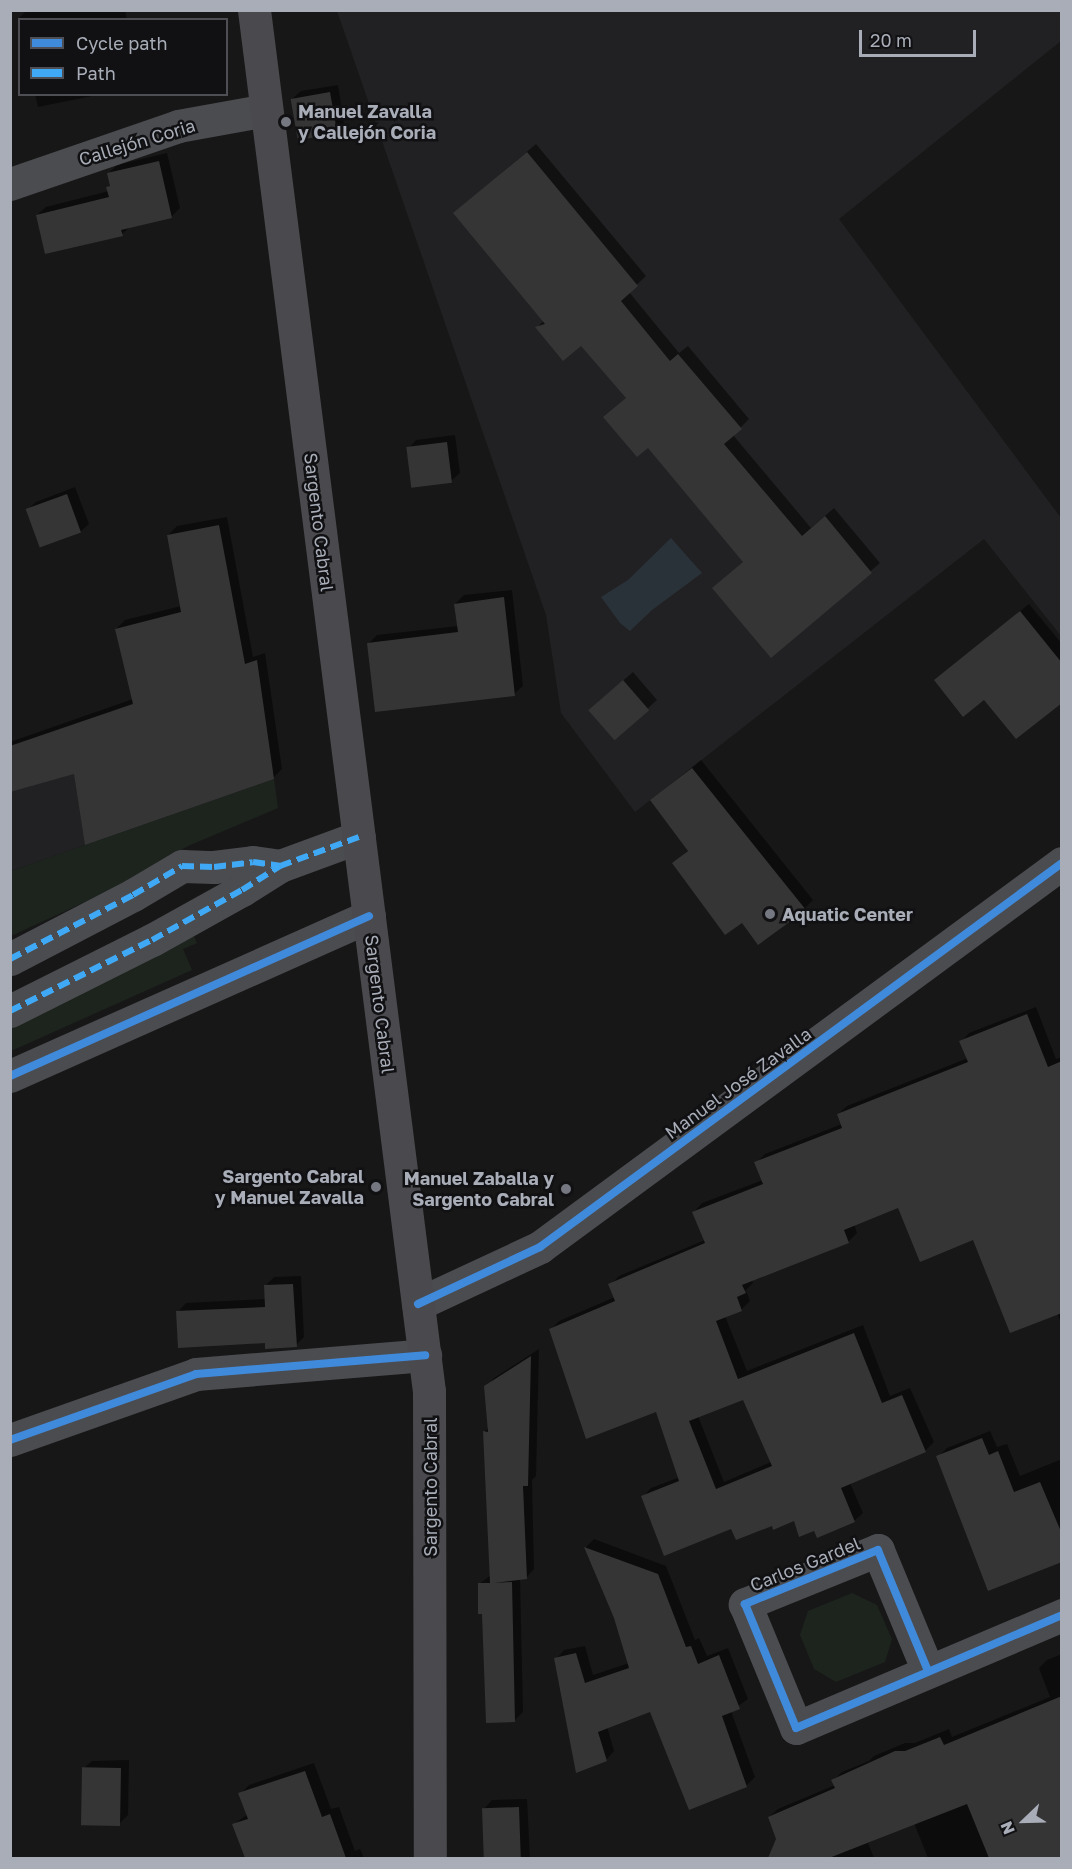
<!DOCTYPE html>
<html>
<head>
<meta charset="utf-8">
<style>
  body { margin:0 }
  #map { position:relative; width:1072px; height:1869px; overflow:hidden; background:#171717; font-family:"Golos Text",sans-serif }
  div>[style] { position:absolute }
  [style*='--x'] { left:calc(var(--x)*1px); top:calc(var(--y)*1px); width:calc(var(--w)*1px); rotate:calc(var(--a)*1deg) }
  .built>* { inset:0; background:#212123 }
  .green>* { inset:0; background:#1d241e }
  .water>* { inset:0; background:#2a3239 }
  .shadow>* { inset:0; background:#0007 }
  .building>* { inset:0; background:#353536; transform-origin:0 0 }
  .minor>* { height:33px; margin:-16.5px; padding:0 16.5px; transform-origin:16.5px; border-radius:16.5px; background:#4b4c50 }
  .tertiary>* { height:33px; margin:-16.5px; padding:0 16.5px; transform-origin:16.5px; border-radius:16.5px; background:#4b4c50 }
  .secondary>* { height:33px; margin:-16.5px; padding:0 16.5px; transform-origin:16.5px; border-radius:16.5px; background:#4a4a4e }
  .quiet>* { height:6px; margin-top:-3px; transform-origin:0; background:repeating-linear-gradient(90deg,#3fa9f5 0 12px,transparent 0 18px) }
  .cycleway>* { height:8px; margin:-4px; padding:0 4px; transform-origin:4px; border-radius:4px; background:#408adc }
  .dots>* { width:16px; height:16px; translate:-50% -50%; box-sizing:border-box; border:3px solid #111113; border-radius:50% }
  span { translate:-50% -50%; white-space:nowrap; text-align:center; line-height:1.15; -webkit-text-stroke:5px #111113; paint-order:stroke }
  .poi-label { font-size:18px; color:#a8adb8; font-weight:700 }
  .left { translate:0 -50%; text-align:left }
  .right { translate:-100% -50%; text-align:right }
  .street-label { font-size:18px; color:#a8adb8 }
  .frame { position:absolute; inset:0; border:12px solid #a8adb8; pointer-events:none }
  .legend { position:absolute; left:18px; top:18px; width:210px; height:78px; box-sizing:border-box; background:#111113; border:2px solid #4d4f55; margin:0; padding:8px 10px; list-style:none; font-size:18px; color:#a8adb8 }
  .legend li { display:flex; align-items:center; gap:12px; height:30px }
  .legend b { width:30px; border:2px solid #4d4f55 }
  .north { position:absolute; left:994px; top:1791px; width:60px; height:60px; -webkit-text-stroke:4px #111113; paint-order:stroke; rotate:247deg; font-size:16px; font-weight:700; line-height:24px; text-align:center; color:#a8adb8 }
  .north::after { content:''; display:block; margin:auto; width:21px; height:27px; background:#a8adb8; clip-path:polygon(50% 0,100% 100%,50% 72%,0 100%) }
  .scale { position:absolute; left:859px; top:30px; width:117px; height:27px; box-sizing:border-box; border:3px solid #a8adb8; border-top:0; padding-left:8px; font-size:18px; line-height:21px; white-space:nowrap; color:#a8adb8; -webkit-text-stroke:4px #111113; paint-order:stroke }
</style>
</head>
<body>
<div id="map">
  <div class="built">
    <i style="clip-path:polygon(337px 11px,1061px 11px,1061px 41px,839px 219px,1061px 518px,1061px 636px,984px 539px,635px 812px,561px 713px,546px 615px)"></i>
    <i style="clip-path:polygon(257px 660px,274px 779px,11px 871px,10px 746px)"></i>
  </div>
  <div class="green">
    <i style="clip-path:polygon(274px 779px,278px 808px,188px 846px,111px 890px,11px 936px,11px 871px)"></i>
    <i style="clip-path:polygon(192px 932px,197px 943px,183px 949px,192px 970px,11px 1051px,11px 1026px)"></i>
    <i style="clip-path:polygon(852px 1593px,877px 1605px,892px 1639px,885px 1662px,836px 1682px,814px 1669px,800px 1635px,808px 1611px)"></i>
  </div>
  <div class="water">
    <i style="clip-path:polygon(671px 538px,702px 573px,652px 610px,630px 631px,620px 623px,601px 597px,628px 580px)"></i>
  </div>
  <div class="shadow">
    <i style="clip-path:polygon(27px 10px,125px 10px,127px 20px,20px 20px,20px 24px,18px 19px)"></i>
    <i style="clip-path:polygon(338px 85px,344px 123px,336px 131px,292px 99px,301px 91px)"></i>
    <i style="clip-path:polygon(35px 94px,102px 94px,38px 107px)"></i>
    <i style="clip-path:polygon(536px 144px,646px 276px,629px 292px,679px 353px,688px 346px,749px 419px,733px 435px,811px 528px,834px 508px,880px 563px,771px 656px,745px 561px,627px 398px,581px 344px,537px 328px,544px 320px,464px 205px)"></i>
    <i style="clip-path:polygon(167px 153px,180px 208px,171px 217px,130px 227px,122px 234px,37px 215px,46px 207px,109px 191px,108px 187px,111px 184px,109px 173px,117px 165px)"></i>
    <i style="clip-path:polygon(455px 435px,460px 473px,451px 481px,408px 449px,416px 440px)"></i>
    <i style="clip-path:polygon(75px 487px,89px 524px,80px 532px,27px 510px,36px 502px)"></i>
    <i style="clip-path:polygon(227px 517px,253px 657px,265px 653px,282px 769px,273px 778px,75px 772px,10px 791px,10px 742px,133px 699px,116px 629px,125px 620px,181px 606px,168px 535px,177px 526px)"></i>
    <i style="clip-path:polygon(512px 590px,523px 686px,514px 694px,368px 644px,377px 635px,458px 626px,455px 604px,464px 595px)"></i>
    <i style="clip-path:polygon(1029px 604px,1062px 644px,1062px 701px,984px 698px,936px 680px)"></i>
    <i style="clip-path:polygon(633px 672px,657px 700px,615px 738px,598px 702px)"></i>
    <i style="clip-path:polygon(701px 760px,813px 900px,805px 908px,742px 921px,674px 863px,688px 850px,652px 800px)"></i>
    <i style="clip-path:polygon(evenodd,1036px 1007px,1056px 1059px,1062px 1057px,1062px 1325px,1057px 1313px,973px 1238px,898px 1206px,854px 1224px,857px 1233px,848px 1242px,752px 1279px,753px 1283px,746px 1290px,750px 1301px,741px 1310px,725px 1316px,747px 1371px,863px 1325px,890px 1396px,910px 1388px,934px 1442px,925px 1451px,850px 1483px,863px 1513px,854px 1521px,815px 1529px,794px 1520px,773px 1524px,732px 1527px,642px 1497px,651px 1488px,680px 1477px,657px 1410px,551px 1329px,559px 1321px,615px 1297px,610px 1285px,619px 1276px,705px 1240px,694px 1212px,702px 1203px,763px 1180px,756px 1163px,765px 1154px,842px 1124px,838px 1114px,847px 1106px,968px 1058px,961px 1042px,969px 1033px,1036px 1007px,744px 1398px,771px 1462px,724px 1482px,698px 1416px,744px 1398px)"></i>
    <i style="clip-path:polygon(301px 1276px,304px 1337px,296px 1345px,267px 1341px,178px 1312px,186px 1303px,266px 1299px,265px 1286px,274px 1277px)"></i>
    <i style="clip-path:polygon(539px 1349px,536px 1476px,532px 1480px,534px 1569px,526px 1578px,520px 1578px,523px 1712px,514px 1721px,483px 1612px,479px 1584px,491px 1575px,484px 1432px,489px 1427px,486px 1387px,494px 1378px)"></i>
    <i style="clip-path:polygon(990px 1431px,997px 1447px,1007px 1444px,1020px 1476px,1062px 1459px,1062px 1560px,938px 1457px,947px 1448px)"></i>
    <i style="clip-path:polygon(594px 1539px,666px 1566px,695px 1640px,699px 1638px,707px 1656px,728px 1648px,748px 1699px,731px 1711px,755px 1777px,746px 1786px,651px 1710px,607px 1726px,614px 1751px,606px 1760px,556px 1659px,564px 1650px,585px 1646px,593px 1675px,629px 1663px,616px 1617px,586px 1547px)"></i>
    <i style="clip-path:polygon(1062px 1654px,1062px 1858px,928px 1858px,914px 1823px,868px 1843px,874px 1858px,771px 1858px,778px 1839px,769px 1817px,778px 1809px,835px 1785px,833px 1781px,842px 1772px,869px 1761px,874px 1756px,905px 1743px,915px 1743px,949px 1729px,952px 1737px,1050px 1697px,1039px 1668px,1047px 1660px)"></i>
    <i style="clip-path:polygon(129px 1760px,128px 1815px,119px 1824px,83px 1769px,92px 1761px)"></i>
    <i style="clip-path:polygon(314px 1763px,331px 1809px,339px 1807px,355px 1851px,360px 1849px,364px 1858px,246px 1858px,234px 1824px,248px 1814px,240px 1794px,249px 1785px)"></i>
    <i style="clip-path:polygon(527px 1799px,530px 1858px,485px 1858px,484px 1809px,492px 1800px)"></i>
  </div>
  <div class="building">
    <i style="left:330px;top:92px;width:42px;height:40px;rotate:80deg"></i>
    <i style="clip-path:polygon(527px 152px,638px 286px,621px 301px,670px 361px,678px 354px,742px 429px,724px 444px,802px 536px,825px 516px,872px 573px,771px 658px,712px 588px,743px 562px,648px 448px,637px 457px,603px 417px,626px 398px,581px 346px,563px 361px,535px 327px,545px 324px,453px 213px)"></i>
    <i style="clip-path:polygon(159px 161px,172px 218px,121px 230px,123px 236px,45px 254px,36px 215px,109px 197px,106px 187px,110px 186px,107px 173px)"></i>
    <i style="left:447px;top:442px;width:41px;height:41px;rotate:83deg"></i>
    <i style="left:67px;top:494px;width:41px;height:44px;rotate:70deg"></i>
    <i style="clip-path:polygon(219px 525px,245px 664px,257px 660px,274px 779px,85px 845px,74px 774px,10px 792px,10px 746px,133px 704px,115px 629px,181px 612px,167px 535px)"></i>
    <i style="clip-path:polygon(504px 597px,515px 696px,375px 712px,367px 643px,458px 632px,454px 604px)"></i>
    <i style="clip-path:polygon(1020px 611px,1062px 663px,1062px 703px,1016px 739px,984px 700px,963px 717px,934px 680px)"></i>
    <i style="left:623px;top:680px;width:40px;height:46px;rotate:49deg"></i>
    <i style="clip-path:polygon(692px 768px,806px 910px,758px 945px,742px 923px,725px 935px,672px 863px,688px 851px,650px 800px)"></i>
    <i style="clip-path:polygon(evenodd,1027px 1014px,1048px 1067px,1062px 1061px,1062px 1313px,1010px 1333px,973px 1240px,920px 1262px,898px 1208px,844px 1230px,849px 1243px,742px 1285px,746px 1293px,737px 1297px,742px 1311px,716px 1321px,738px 1379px,854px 1333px,882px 1403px,902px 1395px,926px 1452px,841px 1488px,855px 1522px,817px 1538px,814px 1531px,799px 1537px,794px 1521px,773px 1530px,772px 1526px,736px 1540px,731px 1529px,664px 1556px,641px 1496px,679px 1481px,656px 1412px,586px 1439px,549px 1329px,615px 1301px,608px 1284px,705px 1243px,692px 1212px,763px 1184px,754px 1162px,842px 1128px,837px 1114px,968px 1062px,959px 1041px,1027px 1014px,743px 1400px,772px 1466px,716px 1489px,689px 1421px,743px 1400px)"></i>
    <i style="clip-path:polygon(293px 1284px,297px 1347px,265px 1349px,265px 1343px,178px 1348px,176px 1311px,265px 1307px,264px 1285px)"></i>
    <i style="clip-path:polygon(531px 1356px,528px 1486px,523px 1486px,527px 1579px,494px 1583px,512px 1582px,515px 1722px,486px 1723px,482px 1614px,478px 1614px,478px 1583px,490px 1583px,483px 1431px,488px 1432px,484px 1386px)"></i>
    <i style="clip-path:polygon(982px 1438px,989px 1455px,998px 1451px,1014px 1492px,1040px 1482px,1062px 1534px,1062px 1562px,988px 1591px,936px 1456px)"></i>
    <i style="clip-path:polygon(584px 1547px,658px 1574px,686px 1647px,691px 1646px,698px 1664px,719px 1655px,740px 1709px,722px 1716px,747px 1787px,689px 1810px,650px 1712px,598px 1732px,607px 1761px,576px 1773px,554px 1658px,576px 1653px,585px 1683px,629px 1668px,614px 1618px)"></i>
    <i style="clip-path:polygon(1062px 1696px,1062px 1858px,989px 1858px,967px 1804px,829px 1858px,768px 1858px,776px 1839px,768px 1817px,835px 1788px,831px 1780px,895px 1751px,905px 1751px,940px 1737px,944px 1745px)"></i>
    <i style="left:121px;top:1768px;width:58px;height:39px;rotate:91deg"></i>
    <i style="clip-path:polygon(305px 1771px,322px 1817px,330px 1814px,346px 1858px,245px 1858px,232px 1824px,248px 1819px,238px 1793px)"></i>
    <i style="left:519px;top:1807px;width:51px;height:37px;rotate:88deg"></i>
  </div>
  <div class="minor">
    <i style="--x:10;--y:184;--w:178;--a:-19"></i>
    <i style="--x:178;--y:126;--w:89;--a:-10.3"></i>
    <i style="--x:10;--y:959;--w:139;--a:-27.5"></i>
    <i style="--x:133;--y:895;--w:57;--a:-30.6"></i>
    <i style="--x:182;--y:866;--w:32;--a:2"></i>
    <i style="--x:214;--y:867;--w:39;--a:-7"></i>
    <i style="--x:253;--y:862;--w:27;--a:8"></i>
    <i style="--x:10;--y:1011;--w:159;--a:-26.6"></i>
    <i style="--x:152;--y:940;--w:103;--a:-29.1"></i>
    <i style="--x:242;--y:890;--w:45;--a:-32.3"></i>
    <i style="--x:280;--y:866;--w:84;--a:-20.2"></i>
    <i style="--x:10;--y:1076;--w:393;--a:-24"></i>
    <i style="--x:10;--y:1440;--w:197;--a:-19.5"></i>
    <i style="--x:196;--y:1374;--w:230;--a:-4.7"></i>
    <i style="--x:928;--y:1671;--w:131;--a:-112.5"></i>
    <i style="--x:878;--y:1550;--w:144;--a:157.9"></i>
    <i style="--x:745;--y:1604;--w:134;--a:67.6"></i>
    <i style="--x:796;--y:1728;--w:289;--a:-23"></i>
  </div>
  <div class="tertiary">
    <i style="--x:418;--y:1304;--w:135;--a:-25"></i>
    <i style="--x:540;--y:1247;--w:648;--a:-36.34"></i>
  </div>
  <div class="secondary">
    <i style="--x:254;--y:10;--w:1392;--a:82.78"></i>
    <i style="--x:429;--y:1391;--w:467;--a:89.9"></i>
  </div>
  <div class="quiet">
    <i style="--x:10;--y:959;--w:139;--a:-27.5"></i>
    <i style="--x:133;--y:895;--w:57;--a:-30.6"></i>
    <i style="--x:182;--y:866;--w:32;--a:2"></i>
    <i style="--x:214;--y:867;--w:39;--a:-7"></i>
    <i style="--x:253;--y:862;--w:27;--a:8"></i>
    <i style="--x:10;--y:1011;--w:159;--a:-26.6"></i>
    <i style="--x:152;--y:940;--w:103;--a:-29.1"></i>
    <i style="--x:242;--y:890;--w:45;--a:-32.3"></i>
    <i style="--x:280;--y:866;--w:84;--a:-20.2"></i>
  </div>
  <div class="cycleway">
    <i style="--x:10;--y:1076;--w:393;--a:-24"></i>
    <i style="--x:418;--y:1304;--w:135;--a:-25"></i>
    <i style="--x:540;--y:1247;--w:648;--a:-36.34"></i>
    <i style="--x:10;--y:1440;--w:197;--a:-19.5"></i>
    <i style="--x:196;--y:1374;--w:230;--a:-4.7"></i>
    <i style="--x:928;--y:1671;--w:131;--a:-112.5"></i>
    <i style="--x:878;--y:1550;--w:144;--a:157.9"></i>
    <i style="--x:745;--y:1604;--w:134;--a:67.6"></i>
    <i style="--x:796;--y:1728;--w:289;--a:-23"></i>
  </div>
  <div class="dots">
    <i style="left:286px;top:122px;background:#757880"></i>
    <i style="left:770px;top:914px;background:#757880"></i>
    <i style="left:376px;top:1187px;background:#757880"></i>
    <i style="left:566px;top:1189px;background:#757880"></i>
  </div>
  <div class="poi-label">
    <span class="left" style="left:298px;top:122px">Manuel Zavalla<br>y Callejón Coria</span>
    <span class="left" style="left:782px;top:914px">Aquatic Center</span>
    <span class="right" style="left:364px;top:1187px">Sargento Cabral<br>y Manuel Zavalla</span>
    <span class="right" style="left:554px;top:1189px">Manuel Zaballa y<br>Sargento Cabral</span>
  </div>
  <div class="street-label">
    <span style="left:137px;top:142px;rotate:-17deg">Callejón Coria</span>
    <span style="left:319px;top:522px;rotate:83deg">Sargento Cabral</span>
    <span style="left:380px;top:1004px;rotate:83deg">Sargento Cabral</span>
    <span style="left:738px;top:1083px;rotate:-36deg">Manuel José Zavalla</span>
    <span style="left:430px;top:1487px;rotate:-90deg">Sargento Cabral</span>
    <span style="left:805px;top:1564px;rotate:-22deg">Carlos Gardel</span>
  </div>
  <div class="frame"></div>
  <ul class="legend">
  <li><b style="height:8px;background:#408adc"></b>Cycle path</li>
  <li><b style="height:8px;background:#3fa9f5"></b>Path</li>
  </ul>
  <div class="north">N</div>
  <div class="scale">20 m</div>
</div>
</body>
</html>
